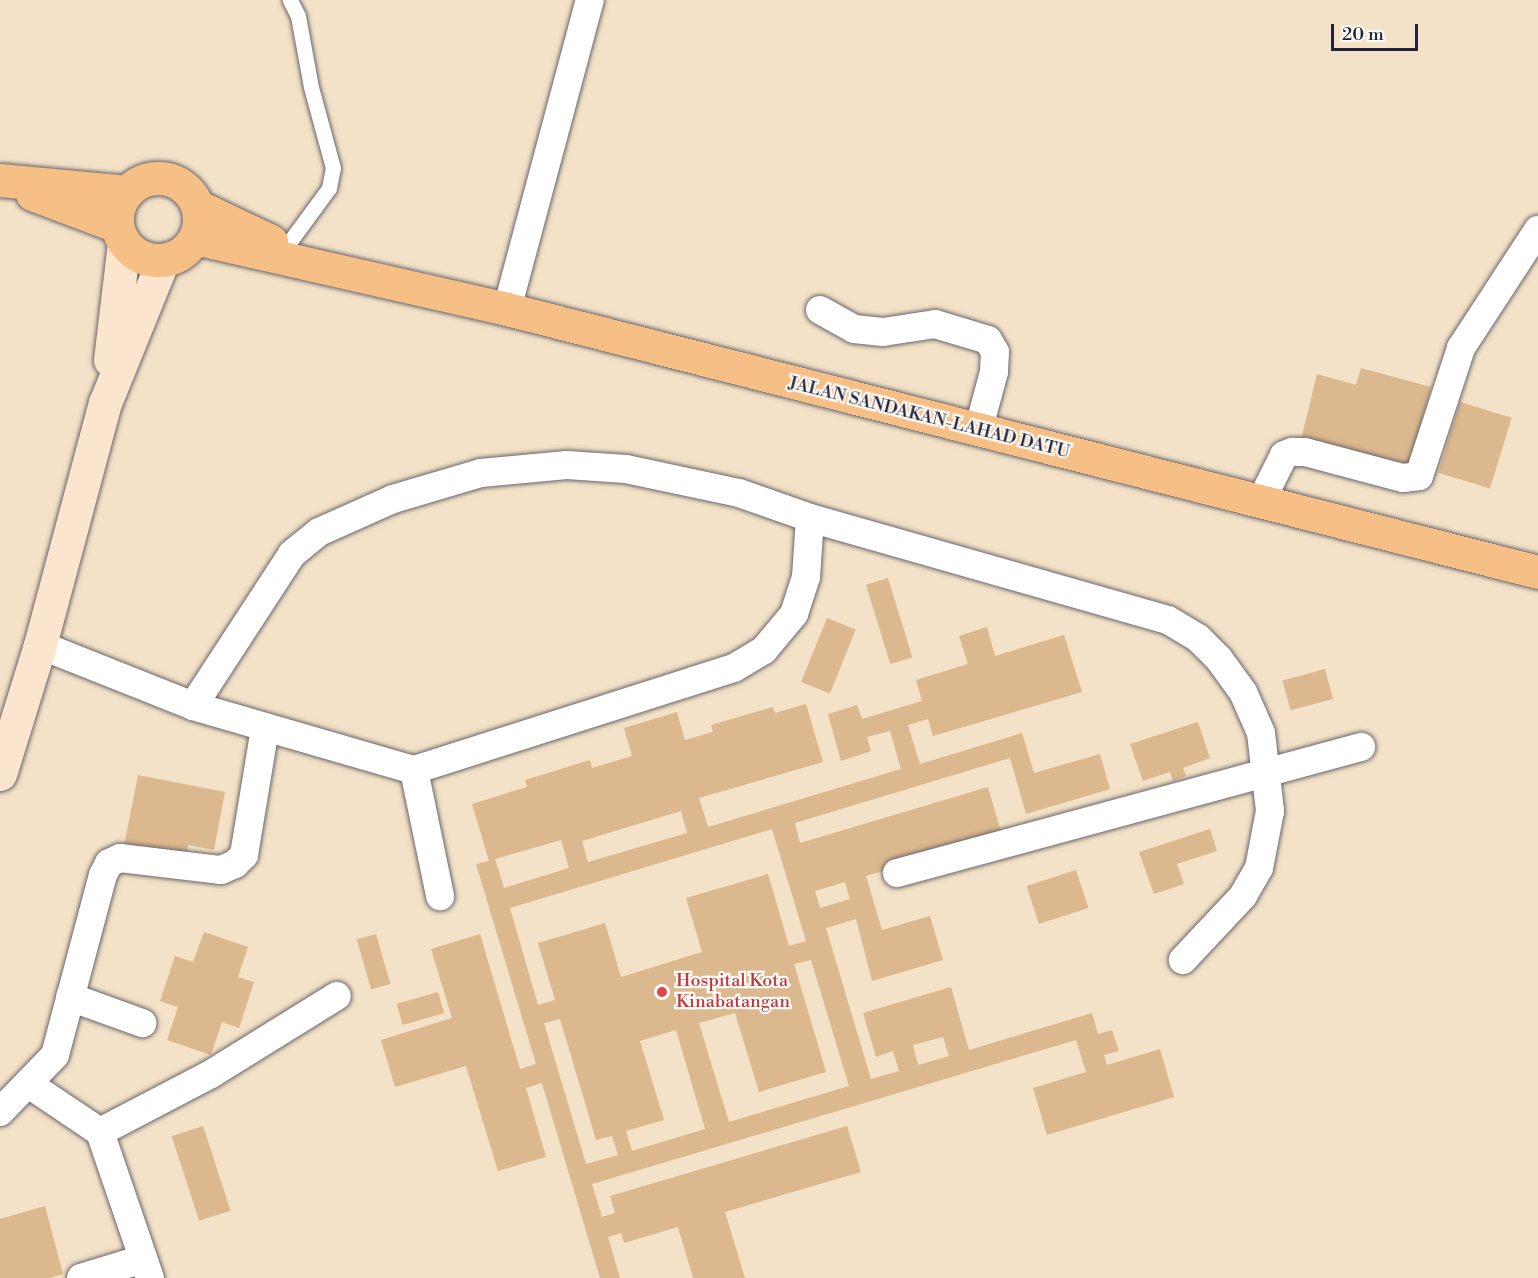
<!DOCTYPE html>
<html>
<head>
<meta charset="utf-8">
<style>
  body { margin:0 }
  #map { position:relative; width:1538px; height:1278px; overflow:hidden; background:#f3e2c7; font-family:"Libre Bodoni",serif }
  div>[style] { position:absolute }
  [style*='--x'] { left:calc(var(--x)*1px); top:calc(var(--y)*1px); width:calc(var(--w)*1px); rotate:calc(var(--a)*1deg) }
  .building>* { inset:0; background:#dbb88d; transform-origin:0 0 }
  .roads { filter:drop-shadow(0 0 2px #6b656c) drop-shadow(0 0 2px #6b656c) }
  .lane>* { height:15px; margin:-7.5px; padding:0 7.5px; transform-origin:7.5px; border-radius:7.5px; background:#fff }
  .street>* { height:28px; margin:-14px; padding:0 14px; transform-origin:14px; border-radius:14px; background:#fff }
  .secondary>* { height:33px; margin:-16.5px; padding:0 16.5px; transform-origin:16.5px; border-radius:16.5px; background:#fbe5cf }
  .highway>* { height:33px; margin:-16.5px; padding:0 16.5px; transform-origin:16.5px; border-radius:16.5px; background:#f5bf86 }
  .highway>.ring { margin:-16.5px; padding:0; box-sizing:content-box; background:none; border:33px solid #f5bf86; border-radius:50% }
  .dots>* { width:16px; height:16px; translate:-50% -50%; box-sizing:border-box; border:3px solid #fdfcf7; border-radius:50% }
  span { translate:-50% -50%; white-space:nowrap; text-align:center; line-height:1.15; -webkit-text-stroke:4.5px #fdfcf7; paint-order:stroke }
  .street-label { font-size:18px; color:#22223b }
  .health-label { font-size:18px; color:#be3a42 }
  .left { translate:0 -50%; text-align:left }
  .scale { position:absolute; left:1331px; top:24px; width:87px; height:27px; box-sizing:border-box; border:3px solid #22223b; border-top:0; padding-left:8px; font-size:18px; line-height:21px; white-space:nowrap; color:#22223b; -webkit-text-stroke:4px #fdfcf7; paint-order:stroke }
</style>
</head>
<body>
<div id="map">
  <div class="building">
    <i style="clip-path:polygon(1361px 368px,1431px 387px,1409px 470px,1301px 440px,1317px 374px,1356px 385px)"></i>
    <i style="left:1460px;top:402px;width:54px;height:74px;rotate:17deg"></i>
    <i style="left:888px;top:578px;width:83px;height:23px;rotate:73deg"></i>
    <i style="left:827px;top:618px;width:31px;height:69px;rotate:22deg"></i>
    <i style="clip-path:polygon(evenodd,987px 627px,995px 656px,1064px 635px,1082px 692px,933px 736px,928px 719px,908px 725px,920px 764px,1022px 733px,1034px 773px,1100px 754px,1110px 789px,1026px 814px,1010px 758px,795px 823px,800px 843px,988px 787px,1002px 835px,866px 876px,882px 930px,930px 916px,943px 960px,872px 981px,856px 919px,826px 928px,871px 1079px,899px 1071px,893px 1051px,876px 1057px,863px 1013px,951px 987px,969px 1050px,1092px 1013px,1098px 1034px,1112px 1030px,1119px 1051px,1104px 1055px,1107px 1065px,1160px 1049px,1174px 1097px,1047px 1135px,1033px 1088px,1086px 1072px,1076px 1040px,592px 1184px,602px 1217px,615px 1213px,610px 1196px,847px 1126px,861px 1172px,725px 1212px,745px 1278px,693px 1278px,678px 1227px,624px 1243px,621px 1233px,608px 1237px,620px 1278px,600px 1278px,542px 1083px,526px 1088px,546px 1157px,498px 1171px,466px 1066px,395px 1087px,381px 1040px,452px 1018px,431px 949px,480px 934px,520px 1069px,536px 1064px,476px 864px,489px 861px,472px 804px,527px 787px,525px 780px,590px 760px,592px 768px,632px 756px,624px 728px,677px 712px,685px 740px,713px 732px,711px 725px,773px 707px,775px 713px,806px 704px,823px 762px,699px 798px,708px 827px,901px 769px,890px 731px,867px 737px,871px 751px,841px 761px,828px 714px,857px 705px,862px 719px,922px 701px,916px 680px,968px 664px,959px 636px,987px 627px,681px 811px,687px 833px,588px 862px,582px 841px,681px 811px,987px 627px,772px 829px,806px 941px,789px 946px,768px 874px,686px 898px,702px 952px,621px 977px,605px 923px,538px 943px,555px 1000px,538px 1005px,510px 908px,772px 829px,987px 627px,561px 840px,569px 868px,504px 888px,495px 859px,561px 840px,987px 627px,845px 882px,850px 899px,820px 908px,815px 891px,845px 882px,987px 627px,811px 960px,849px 1086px,729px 1122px,699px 1023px,735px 1013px,759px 1092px,826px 1072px,794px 964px,811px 960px,987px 627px,560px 1019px,596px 1140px,612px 1136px,618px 1155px,586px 1164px,544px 1023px,560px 1019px,987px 627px,676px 1030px,705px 1129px,632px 1151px,626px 1131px,664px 1120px,640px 1041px,676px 1030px,987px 627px,943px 1037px,949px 1056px,918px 1065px,913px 1045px,943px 1037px)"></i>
    <i style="left:1325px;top:669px;width:31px;height:44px;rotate:75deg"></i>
    <i style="clip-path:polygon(1198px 722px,1210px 758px,1183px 768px,1186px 776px,1173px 781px,1170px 772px,1143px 781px,1130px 744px)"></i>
    <i style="clip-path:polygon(138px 775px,225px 792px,214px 850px,188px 845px,187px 854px,123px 851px)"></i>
    <i style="clip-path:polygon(1210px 829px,1217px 851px,1177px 864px,1184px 884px,1154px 894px,1139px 852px)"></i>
    <i style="left:1076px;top:870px;width:40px;height:52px;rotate:72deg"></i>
    <i style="clip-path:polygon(204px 932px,248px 947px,238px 977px,254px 982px,239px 1028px,222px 1022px,211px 1055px,167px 1040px,178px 1007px,160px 1001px,175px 956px,193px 962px)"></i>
    <i style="left:376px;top:934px;width:52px;height:20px;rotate:74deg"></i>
    <i style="left:438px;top:992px;width:22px;height:43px;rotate:74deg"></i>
    <i style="left:203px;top:1126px;width:89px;height:33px;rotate:72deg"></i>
    <i style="clip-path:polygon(45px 1206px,63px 1274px,50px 1278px,0 1278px,0 1219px)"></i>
  </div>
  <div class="roads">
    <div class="lane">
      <i style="--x:285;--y:248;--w:74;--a:-53.7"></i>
      <i style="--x:329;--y:188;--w:20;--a:-79"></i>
      <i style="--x:333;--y:168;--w:84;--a:-105.2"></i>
      <i style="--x:311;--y:87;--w:72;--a:-100.4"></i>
      <i style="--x:298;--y:16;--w:18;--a:-117"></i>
    </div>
    <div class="street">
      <i style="--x:507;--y:309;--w:320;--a:-75"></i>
      <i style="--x:820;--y:310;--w:39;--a:29"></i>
      <i style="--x:854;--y:329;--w:29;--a:6"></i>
      <i style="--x:883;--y:332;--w:53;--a:-8.7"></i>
      <i style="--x:935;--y:324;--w:55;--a:16.8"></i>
      <i style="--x:988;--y:340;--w:14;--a:60"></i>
      <i style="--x:995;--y:352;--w:20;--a:93"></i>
      <i style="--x:994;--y:372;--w:61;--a:105.2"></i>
      <i style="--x:1261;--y:501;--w:51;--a:-63.4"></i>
      <i style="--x:1284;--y:455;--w:9;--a:-21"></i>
      <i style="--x:1292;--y:452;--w:13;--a:0"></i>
      <i style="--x:1305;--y:452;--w:101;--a:14.9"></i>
      <i style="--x:1403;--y:478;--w:16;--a:-7"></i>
      <i style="--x:1419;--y:476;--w:135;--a:-71.8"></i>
      <i style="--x:1461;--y:348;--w:141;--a:-56.9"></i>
      <i style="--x:40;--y:645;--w:165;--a:21.7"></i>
      <i style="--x:193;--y:706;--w:230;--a:16.2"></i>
      <i style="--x:414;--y:770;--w:336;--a:-17.7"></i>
      <i style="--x:734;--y:668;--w:35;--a:-31"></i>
      <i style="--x:764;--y:650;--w:47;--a:-50.2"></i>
      <i style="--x:794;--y:614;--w:39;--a:-72"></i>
      <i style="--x:806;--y:577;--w:59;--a:-86.1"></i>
      <i style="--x:193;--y:706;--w:181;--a:-56.9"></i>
      <i style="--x:292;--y:554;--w:35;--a:-39"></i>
      <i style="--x:319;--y:532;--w:81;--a:-24"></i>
      <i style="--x:393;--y:499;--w:92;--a:-16.5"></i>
      <i style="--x:481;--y:473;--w:86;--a:-5.3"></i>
      <i style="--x:567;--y:465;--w:59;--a:3.9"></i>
      <i style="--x:626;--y:469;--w:116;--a:12"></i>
      <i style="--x:739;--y:493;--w:75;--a:19.4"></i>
      <i style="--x:810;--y:518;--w:372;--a:15.9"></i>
      <i style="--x:1168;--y:620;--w:35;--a:31"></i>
      <i style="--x:1198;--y:638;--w:30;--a:45"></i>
      <i style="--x:1219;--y:659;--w:41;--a:54"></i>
      <i style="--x:1243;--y:692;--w:45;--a:66.3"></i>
      <i style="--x:1261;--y:733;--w:79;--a:83.4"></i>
      <i style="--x:1270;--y:811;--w:58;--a:100.9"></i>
      <i style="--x:1259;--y:868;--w:32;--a:120"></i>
      <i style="--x:1243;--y:896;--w:88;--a:133.2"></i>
      <i style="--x:414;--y:770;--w:129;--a:78.3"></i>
      <i style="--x:897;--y:873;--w:481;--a:-15.2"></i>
      <i style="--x:70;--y:997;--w:77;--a:19.9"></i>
      <i style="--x:30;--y:1085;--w:84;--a:33.9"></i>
      <i style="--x:100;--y:1132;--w:154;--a:71.1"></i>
      <i style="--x:0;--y:1112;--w:79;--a:-46"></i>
      <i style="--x:55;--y:1055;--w:186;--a:-75.1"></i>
      <i style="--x:103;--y:875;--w:13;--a:-63"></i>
      <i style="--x:109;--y:863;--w:12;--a:-24"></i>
      <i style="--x:120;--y:858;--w:102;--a:6.8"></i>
      <i style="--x:221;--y:870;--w:15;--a:-23"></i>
      <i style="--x:235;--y:864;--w:13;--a:-45"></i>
      <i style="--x:244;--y:855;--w:129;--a:-80.6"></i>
      <i style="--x:100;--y:1132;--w:125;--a:-27.6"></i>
      <i style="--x:211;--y:1074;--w:148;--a:-31.8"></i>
      <i style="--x:81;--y:1278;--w:65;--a:-17"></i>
    </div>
    <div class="secondary">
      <i style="--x:110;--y:360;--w:118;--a:-83.2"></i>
      <i style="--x:0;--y:774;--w:135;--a:-72.8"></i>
      <i style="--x:40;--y:645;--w:251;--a:-75"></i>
      <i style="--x:105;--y:403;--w:154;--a:-67.9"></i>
    </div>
    <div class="highway">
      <i class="ring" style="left:117px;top:178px;width:49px;height:49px"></i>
      <i style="--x:0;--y:180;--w:128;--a:5.4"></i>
      <i style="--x:32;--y:194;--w:91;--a:20.6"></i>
      <i style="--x:197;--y:206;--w:82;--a:25.3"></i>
      <i style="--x:195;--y:238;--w:320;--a:12.8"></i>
      <i style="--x:507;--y:309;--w:1064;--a:14.31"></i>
    </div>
  </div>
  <div class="dots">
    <i style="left:662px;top:992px;background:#e0444e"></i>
  </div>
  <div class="street-label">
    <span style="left:929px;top:418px;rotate:14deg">JALAN SANDAKAN-LAHAD DATU</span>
  </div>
  <div class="health-label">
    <span class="left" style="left:676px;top:992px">Hospital Kota<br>Kinabatangan</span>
  </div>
  <div class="scale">20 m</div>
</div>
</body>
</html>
